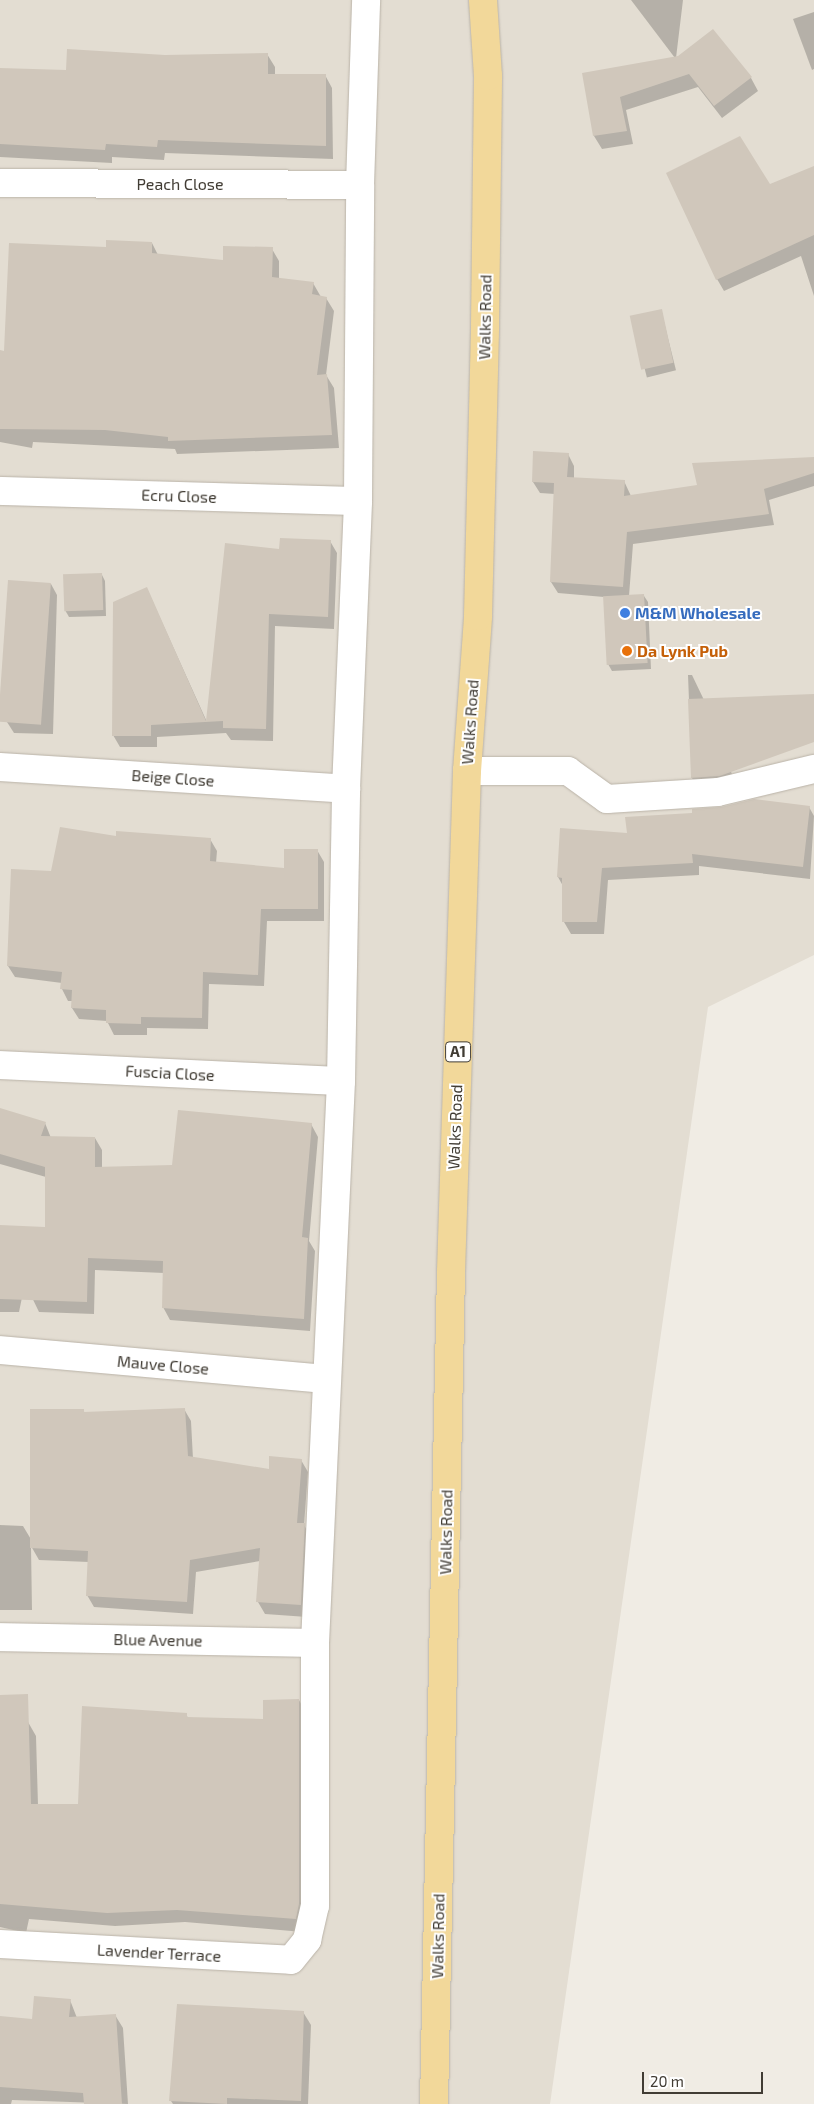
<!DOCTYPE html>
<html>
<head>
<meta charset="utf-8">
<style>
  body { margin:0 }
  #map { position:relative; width:814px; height:2104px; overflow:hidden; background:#f0ece4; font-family:"Exo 2",sans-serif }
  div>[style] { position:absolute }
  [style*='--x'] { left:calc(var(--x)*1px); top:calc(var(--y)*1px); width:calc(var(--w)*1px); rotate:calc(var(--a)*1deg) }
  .residential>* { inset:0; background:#e3ddd2 }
  .shadow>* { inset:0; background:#0003; transform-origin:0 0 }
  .building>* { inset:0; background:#d0c7bb; transform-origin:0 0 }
  .roads { filter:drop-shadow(0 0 1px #bab3a8) drop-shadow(0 0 1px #bab3a8) }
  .street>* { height:28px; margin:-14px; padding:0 14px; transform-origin:14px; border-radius:14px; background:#fff }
  .primary>* { height:28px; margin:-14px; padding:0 14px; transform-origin:14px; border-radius:14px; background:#f2d89a }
  .dots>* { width:14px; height:14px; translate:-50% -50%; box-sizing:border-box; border:2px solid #fff; border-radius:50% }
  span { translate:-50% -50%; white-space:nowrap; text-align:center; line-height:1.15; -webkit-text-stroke:4px #fff; paint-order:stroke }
  .shield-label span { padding:1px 4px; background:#fff; border:1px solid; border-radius:4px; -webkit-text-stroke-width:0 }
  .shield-label { font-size:15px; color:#413c34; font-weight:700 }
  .street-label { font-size:16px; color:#413c34 }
  .shop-label { font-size:16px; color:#366cbe; font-weight:700 }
  .left { translate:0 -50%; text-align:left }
  .food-label { font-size:16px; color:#c56008; font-weight:700 }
  .scale { position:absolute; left:642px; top:2072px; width:121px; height:22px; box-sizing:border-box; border:2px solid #413c34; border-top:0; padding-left:6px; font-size:15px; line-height:18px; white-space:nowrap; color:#413c34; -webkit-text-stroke:4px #fff; paint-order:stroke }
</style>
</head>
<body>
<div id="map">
  <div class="residential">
    <i style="clip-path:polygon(0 0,814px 0,814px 955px,708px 1007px,550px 2104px,0 2104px)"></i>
  </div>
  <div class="shadow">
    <i style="clip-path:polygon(631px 0,683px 0,676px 58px,751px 78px,758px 91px,722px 118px,698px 87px,626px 110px,633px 144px,602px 149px,594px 136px,583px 74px,675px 58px)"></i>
    <i style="clip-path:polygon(814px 12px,814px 69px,812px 70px,793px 19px)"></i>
    <i style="clip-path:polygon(267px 54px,275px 67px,275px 75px,325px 75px,332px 88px,333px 159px,165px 153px,164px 160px,112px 157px,112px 163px,0 157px,0 69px,67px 71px,165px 56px)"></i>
    <i style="clip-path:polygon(814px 168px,814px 296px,801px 256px,724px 291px,717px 279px,769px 185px)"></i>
    <i style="clip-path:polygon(152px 243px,158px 255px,224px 261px,272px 249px,279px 261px,279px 279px,313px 283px,321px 297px,326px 298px,334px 311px,326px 375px,334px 388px,339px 448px,177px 454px,175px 449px,33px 442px,32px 448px,0 442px,0 351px,6px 353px,107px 248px)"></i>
    <i style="left:661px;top:310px;width:62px;height:30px;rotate:76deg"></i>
    <i style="clip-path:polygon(568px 454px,574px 466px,574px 478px,624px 481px,631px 496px,698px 486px,814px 458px,814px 486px,769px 500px,774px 525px,633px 544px,629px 596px,644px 596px,648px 602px,651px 669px,612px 671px,608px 664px,604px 597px,558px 593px,551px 582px,555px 494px,540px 493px,533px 482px)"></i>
    <i style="clip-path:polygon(330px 541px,337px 553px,334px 629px,275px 626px,273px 741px,231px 740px,226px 733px,157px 737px,157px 747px,120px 747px,113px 735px,147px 589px,207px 722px,226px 544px,281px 550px)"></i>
    <i style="clip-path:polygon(102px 575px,105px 581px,106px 616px,69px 617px,65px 610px)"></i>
    <i style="clip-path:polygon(9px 582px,51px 584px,57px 595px,53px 734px,14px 733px,7px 722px)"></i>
    <i style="clip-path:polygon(688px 675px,692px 675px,704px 700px,814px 696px,814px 722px,727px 762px,736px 784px,699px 790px,692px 778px)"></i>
    <i style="clip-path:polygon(809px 807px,814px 816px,810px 879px,699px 866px,699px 875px,608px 880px,604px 934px,571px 934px,564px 922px,563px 886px,558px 877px,628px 835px,693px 814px,722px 808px)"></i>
    <i style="clip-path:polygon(117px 838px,210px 839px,217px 851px,216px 863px,285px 869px,317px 850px,324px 862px,324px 921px,267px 921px,264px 986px,209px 984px,208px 1029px,147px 1028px,147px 1035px,114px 1035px,107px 1021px,79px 1019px,72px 1008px,72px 1001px,68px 1001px,62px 989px,62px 983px,15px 977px,8px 966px,52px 872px)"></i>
    <i style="clip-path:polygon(0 1110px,45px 1123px,51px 1138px,95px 1138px,102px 1150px,102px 1168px,173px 1166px,311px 1124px,318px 1137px,309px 1241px,315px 1251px,310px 1331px,170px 1320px,163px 1307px,164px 1273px,95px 1270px,94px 1314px,39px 1312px,25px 1283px,19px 1312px,0 1312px,0 1226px,47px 1229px,46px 1177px,0 1164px)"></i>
    <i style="clip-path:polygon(184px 1409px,191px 1421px,193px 1459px,270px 1470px,301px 1460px,308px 1472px,304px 1525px,311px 1537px,307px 1617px,265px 1614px,258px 1602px,260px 1561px,196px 1572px,193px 1614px,94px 1607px,87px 1595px,89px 1562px,39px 1560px,31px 1546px,32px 1610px,0 1610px,0 1525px,23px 1526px,32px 1541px,83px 1410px,85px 1413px)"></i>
    <i style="clip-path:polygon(299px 1700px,306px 1713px,303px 1932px,185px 1922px,115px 1926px,29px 1919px,26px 1933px,0 1927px,0 1721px,28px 1722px,36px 1736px,38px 1805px,79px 1805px,186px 1714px,188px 1718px,264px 1721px)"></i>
    <i style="clip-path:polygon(70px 2000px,77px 2018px,115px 2015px,123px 2028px,128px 2104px,12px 2100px,11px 2104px,0 2104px,0 2017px,33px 2021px)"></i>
    <i style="clip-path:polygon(303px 2012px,311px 2025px,308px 2104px,173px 2104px,171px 2101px)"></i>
  </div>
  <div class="building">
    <i style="clip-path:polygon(713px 29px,752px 77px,714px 106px,689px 74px,620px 97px,627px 131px,593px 136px,582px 73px,678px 56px)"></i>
    <i style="clip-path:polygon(67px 49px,165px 55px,268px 53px,268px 74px,326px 74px,326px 146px,158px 140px,157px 147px,106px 144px,105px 150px,0 144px,0 68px,66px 70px)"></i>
    <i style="clip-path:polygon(740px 136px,770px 184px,814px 166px,814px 235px,716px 280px,666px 173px)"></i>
    <i style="clip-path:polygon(106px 240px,152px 242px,152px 253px,223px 260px,223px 246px,273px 247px,272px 277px,314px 282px,312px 294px,327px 297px,317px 375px,327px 374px,332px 435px,168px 441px,168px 437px,105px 430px,0 429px,0 350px,4px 351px,9px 243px,106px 247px)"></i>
    <i style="left:662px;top:309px;width:55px;height:33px;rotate:78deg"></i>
    <i style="clip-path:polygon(533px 451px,569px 453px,567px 477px,625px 480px,624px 496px,697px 485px,692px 463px,814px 457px,814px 473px,764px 489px,769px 514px,627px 532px,623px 587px,550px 582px,554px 483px,532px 482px)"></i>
    <i style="clip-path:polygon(280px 538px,331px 540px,328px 617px,269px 614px,266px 729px,223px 728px,223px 721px,151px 725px,151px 736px,112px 736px,113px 602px,147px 587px,206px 721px,225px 543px,279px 549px)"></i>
    <i style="left:102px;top:573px;width:37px;height:39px;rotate:88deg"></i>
    <i style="left:8px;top:580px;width:43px;height:142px;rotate:4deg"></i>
    <i style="left:644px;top:594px;width:69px;height:41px;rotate:87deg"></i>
    <i style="clip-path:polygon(814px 694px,814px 742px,720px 776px,691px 778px,688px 699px)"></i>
    <i style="clip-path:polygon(754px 799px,810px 806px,803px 867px,692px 854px,693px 863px,602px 868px,597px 922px,562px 922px,562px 878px,557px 877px,560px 828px,627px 833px,625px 817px,692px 813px,692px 809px,721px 807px)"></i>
    <i style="clip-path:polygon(60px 827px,116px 836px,116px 831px,211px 838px,210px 861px,284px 868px,284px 849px,318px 849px,318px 909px,261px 909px,258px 975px,203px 972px,202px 1018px,141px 1017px,141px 1024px,106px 1023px,106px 1010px,71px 1008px,72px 990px,60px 989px,62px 972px,7px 966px,11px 869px,51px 871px)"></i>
    <i style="clip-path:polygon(0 1108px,46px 1122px,41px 1136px,95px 1137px,95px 1167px,172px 1165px,178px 1110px,312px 1123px,302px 1237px,308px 1238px,304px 1319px,162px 1308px,163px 1261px,88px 1258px,87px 1302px,0 1299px,0 1225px,45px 1227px,45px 1167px,0 1154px)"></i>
    <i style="clip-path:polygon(185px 1408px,188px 1456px,269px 1469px,269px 1456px,302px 1459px,297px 1523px,305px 1523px,301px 1605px,256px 1602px,260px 1548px,190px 1560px,187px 1602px,86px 1596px,88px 1551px,30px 1548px,30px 1409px,84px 1409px,84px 1412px)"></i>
    <i style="clip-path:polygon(28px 1694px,31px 1804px,78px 1804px,82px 1706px,187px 1713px,187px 1717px,263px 1719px,263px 1700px,299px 1699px,299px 1904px,296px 1919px,177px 1910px,107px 1913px,0 1904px,0 1695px)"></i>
    <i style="clip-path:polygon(34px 1996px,71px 1999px,69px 2017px,116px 2014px,122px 2104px,84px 2104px,83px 2093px,0 2087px,0 2016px,32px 2019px)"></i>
    <i style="clip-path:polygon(177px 2004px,304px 2011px,301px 2101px,227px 2098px,227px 2104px,169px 2101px)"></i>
  </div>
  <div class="roads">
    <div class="street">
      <i style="--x:0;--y:183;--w:360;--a:0.3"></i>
      <i style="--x:0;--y:491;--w:358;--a:1.6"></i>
      <i style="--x:0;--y:767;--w:347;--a:3.6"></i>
      <i style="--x:467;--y:771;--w:101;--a:0"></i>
      <i style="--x:568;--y:771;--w:48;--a:35.7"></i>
      <i style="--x:607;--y:799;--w:111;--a:-3.6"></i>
      <i style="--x:718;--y:792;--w:99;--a:-13.5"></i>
      <i style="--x:0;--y:1065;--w:341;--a:2.7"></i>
      <i style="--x:0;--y:1350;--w:327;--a:5.1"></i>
      <i style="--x:0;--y:1637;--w:315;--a:1.1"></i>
      <i style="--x:0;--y:1944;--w:291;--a:3.1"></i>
      <i style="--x:291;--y:1960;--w:26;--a:-51"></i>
      <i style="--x:307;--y:1940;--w:35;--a:-77"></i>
      <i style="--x:315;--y:1906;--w:263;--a:-90"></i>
      <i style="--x:315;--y:1643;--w:563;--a:-87.35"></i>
      <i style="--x:341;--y:1081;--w:292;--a:-89"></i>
      <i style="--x:346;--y:789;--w:288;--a:-87.6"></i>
      <i style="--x:358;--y:501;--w:316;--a:-89.6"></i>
      <i style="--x:360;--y:185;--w:185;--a:-88.1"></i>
    </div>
    <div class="primary">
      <i style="--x:434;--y:2104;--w:832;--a:-88.83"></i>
      <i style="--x:451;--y:1272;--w:501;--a:-88.17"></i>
      <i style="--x:467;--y:771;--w:155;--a:-85.9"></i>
      <i style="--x:478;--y:616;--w:291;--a:-88.6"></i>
      <i style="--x:485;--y:325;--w:249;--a:-89.3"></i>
      <i style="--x:488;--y:76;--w:76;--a:-93.8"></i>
    </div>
  </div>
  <div class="dots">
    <i style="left:625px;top:613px;background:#3f7fe0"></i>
    <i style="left:627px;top:651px;background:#e8710a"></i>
  </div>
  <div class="shield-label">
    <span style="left:458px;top:1052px">A1</span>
  </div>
  <div class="street-label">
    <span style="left:180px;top:184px">Peach Close</span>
    <span style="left:485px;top:317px;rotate:-89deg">Walks Road</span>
    <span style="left:179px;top:496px;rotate:2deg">Ecru Close</span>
    <span style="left:470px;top:722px;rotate:-86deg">Walks Road</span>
    <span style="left:173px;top:778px;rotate:4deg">Beige Close</span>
    <span style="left:170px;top:1073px;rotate:3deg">Fuscia Close</span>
    <span style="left:455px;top:1127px;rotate:-88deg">Walks Road</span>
    <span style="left:163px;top:1365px;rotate:5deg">Mauve Close</span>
    <span style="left:446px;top:1532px;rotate:-89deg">Walks Road</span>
    <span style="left:158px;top:1640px;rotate:1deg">Blue Avenue</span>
    <span style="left:438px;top:1936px;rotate:-89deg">Walks Road</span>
    <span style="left:159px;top:1953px;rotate:3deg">Lavender Terrace</span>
  </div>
  <div class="shop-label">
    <span class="left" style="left:635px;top:613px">M&amp;M Wholesale</span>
  </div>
  <div class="food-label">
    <span class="left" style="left:637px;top:651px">Da Lynk Pub</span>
  </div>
  <div class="scale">20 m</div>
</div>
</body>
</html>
